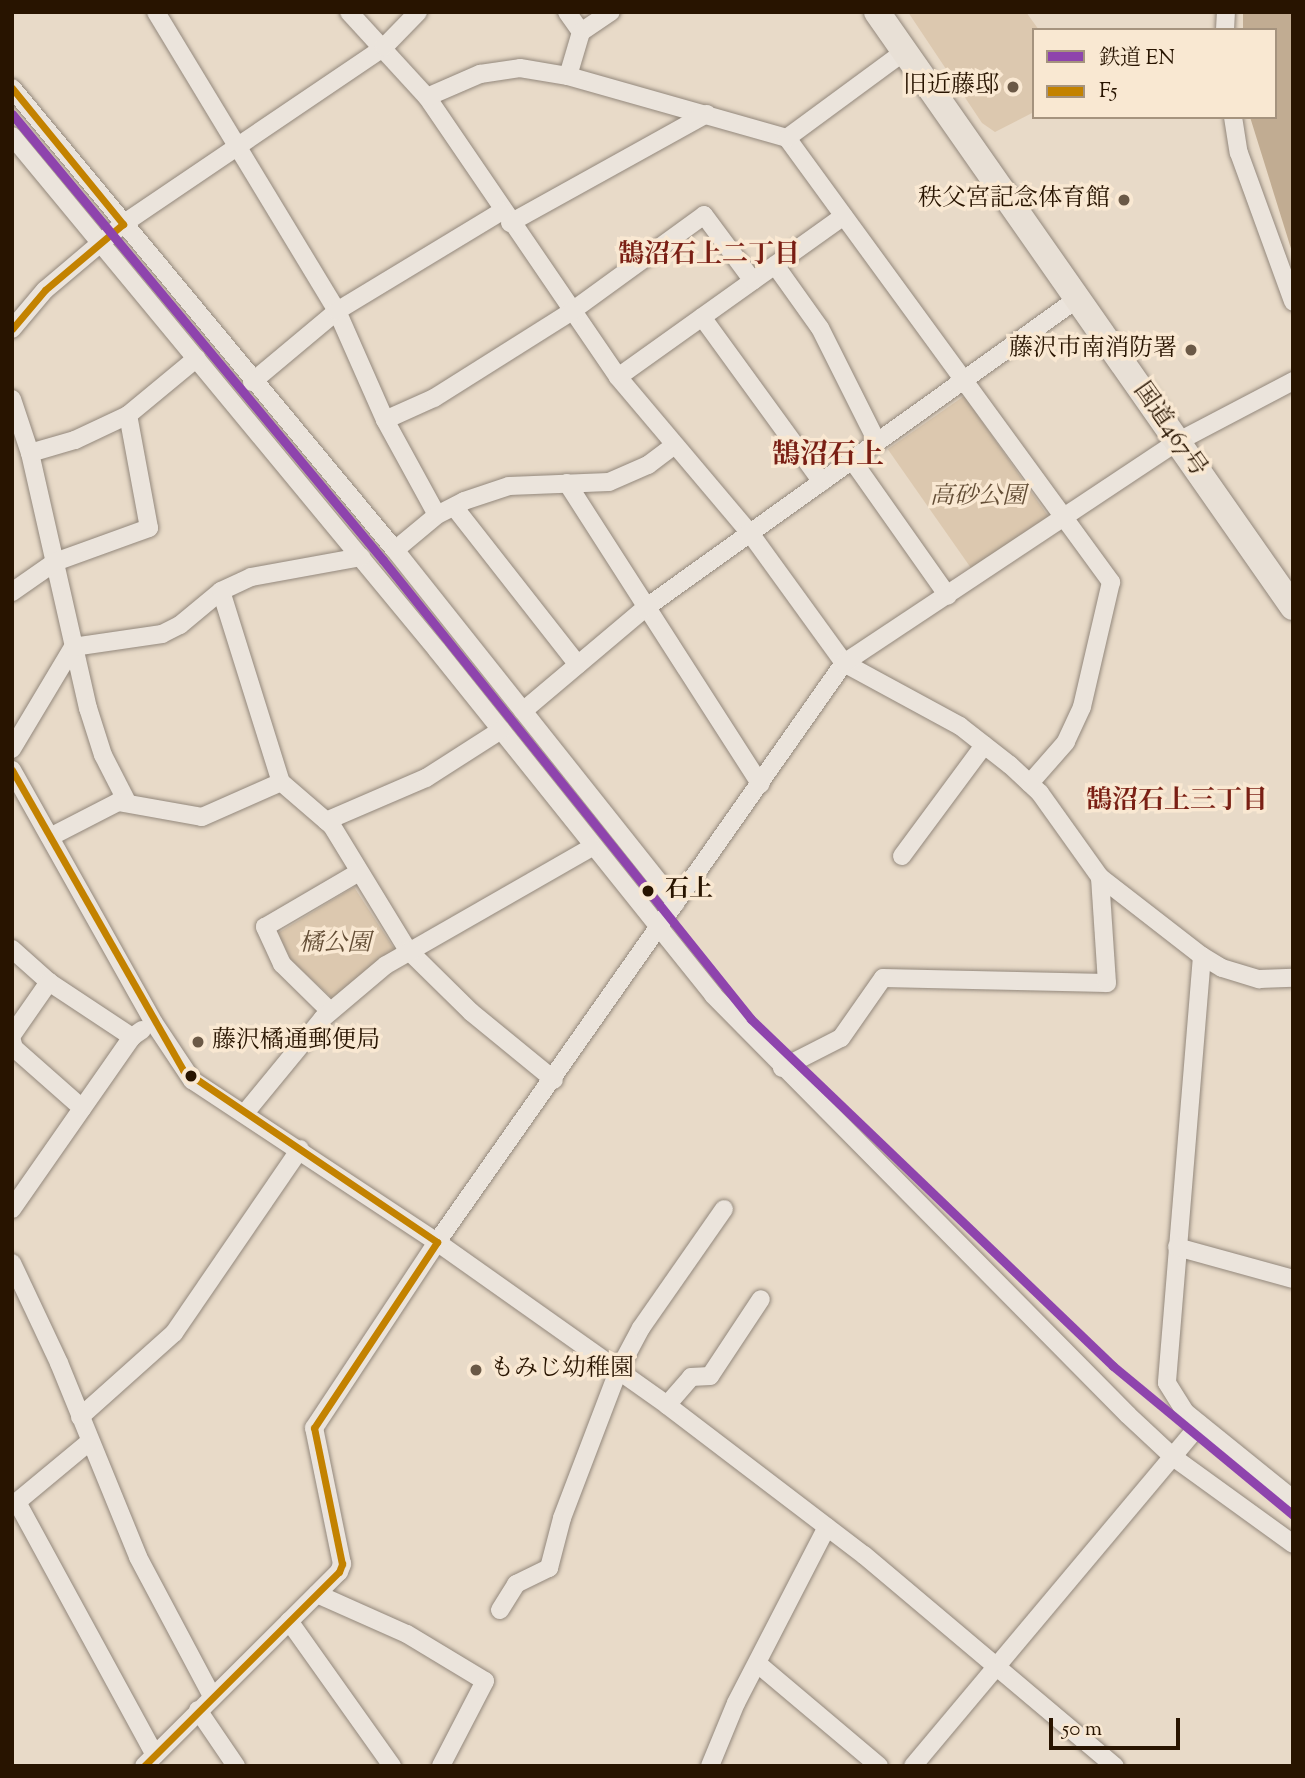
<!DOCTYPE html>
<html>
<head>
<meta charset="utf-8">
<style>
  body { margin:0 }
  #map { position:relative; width:1305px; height:1778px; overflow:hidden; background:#e8dac8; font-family:"Sorts Mill Goudy","Noto Serif JP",serif }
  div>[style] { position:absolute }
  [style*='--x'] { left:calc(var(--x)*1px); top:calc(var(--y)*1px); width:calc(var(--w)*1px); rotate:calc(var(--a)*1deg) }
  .green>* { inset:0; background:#dcc8af; transform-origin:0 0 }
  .water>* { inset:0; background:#c1ac92 }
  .roads { filter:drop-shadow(0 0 2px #93887c) drop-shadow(0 0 2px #93887c) }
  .minor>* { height:18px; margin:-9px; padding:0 9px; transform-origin:9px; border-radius:9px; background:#ebe4dc }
  .highway>* { height:26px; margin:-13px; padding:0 13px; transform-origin:13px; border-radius:13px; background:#e8e0d6 }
  .bus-1>* { height:7px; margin:-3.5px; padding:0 3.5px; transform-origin:3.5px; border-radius:3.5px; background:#c38200 }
  .rail-1>* { height:9px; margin:-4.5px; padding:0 4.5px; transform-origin:4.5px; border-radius:4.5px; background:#8e44ad }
  .dots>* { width:19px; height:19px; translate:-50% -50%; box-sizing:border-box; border:4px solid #f9e8d2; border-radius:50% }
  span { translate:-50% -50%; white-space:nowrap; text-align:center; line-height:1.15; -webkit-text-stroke:7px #f9e8d2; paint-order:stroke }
  .poi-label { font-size:24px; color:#281400 }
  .right { translate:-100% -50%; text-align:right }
  .left { translate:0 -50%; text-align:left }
  .street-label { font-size:24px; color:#281400 }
  .park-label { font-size:24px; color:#644e36; font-style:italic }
  .stop-label { font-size:24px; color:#281400; font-weight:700 }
  .neighbourhood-label { font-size:26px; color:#7a1f14; font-weight:700 }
  .quarter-label { font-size:28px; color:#7a1f14; font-weight:700 }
  .frame { position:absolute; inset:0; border:14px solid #281400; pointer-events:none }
  .legend { position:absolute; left:1032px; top:28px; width:245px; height:91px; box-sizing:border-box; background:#f9e8d2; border:2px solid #a5937e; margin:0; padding:9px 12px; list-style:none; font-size:21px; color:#281400 }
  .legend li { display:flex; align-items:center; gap:14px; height:35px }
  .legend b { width:35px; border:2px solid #a5937e }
  .scale { position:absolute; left:1049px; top:1718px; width:131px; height:32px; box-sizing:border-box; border:4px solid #281400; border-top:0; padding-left:9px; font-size:21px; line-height:24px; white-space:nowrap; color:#281400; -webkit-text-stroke:5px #f9e8d2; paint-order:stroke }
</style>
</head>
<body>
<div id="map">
  <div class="green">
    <i style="clip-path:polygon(908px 12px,1026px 12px,1039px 30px,1034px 30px,1034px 112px,995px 132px,982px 123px)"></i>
    <i style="left:964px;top:396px;width:148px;height:93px;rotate:55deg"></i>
    <i style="clip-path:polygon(354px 887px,395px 950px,332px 998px,291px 960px,278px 933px)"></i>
  </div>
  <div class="water">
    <i style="clip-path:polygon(1243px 12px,1293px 12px,1293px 255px,1250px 117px,1275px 117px,1275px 30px,1243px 30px)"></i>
  </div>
  <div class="roads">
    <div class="minor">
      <i style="--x:156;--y:12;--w:350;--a:58.8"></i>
      <i style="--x:337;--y:311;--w:119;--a:66.2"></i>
      <i style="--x:385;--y:420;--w:108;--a:61.3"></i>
      <i style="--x:349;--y:12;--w:115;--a:47.5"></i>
      <i style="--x:427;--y:97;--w:339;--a:55.7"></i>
      <i style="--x:618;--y:377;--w:204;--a:49.8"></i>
      <i style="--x:750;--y:533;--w:160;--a:54.1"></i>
      <i style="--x:844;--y:663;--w:132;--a:28.5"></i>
      <i style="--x:960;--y:726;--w:63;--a:38"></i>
      <i style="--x:1010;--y:765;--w:41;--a:43"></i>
      <i style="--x:1040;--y:793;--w:103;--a:54.5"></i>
      <i style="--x:1100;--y:877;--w:129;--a:37.8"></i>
      <i style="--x:1202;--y:956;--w:23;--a:31"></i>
      <i style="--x:1222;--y:968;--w:39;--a:17"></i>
      <i style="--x:1259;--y:979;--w:34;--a:-2"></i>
      <i style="--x:567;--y:12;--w:24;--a:55"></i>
      <i style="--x:1225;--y:30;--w:18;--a:-87"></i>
      <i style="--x:568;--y:76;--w:46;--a:-73.5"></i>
      <i style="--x:581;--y:32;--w:36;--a:-34"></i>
      <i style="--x:12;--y:88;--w:600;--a:50.34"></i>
      <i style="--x:395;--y:550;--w:451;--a:51.5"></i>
      <i style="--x:427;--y:97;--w:58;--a:-23.5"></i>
      <i style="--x:480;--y:74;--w:40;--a:-8.5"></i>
      <i style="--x:520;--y:68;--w:49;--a:9.5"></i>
      <i style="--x:568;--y:76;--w:228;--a:15.8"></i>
      <i style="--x:787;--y:138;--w:550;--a:53.88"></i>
      <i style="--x:1111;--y:582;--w:128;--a:103.1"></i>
      <i style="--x:1082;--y:707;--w:38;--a:115"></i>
      <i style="--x:1066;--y:742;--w:55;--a:131.3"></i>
      <i style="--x:1233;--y:117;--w:36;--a:81"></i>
      <i style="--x:1239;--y:153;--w:158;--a:70"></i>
      <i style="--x:12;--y:136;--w:667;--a:50.41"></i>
      <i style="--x:437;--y:650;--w:442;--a:51.3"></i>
      <i style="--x:713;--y:995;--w:590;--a:45.34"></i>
      <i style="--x:1128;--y:1415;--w:62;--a:43"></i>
      <i style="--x:1173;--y:1457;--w:148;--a:35.9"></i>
      <i style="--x:787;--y:138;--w:147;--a:-36.4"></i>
      <i style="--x:510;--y:223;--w:225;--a:-29"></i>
      <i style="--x:775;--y:265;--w:77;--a:54.5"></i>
      <i style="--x:820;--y:328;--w:127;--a:63.4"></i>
      <i style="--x:702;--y:317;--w:204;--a:54"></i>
      <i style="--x:12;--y:329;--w:51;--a:-49.8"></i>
      <i style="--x:45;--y:290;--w:102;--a:-40.2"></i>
      <i style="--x:123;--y:224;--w:315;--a:-34.1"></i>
      <i style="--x:384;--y:47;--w:49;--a:-45.8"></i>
      <i style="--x:618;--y:377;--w:277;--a:-35.5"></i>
      <i style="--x:252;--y:382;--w:111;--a:-39.9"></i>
      <i style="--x:337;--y:311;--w:193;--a:-31.2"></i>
      <i style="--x:12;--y:399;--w:57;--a:71.6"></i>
      <i style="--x:30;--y:453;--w:262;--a:77.2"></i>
      <i style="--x:88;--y:708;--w:49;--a:72.3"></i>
      <i style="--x:103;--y:755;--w:51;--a:62.9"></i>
      <i style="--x:385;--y:420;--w:54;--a:-24.2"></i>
      <i style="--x:434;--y:398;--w:163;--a:-32.2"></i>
      <i style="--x:572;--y:311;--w:163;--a:-36"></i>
      <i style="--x:704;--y:215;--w:82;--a:53.4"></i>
      <i style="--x:30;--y:453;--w:47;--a:-16.1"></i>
      <i style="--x:75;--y:440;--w:59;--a:-25.3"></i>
      <i style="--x:128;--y:415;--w:89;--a:-39.6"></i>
      <i style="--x:852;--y:460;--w:166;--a:54.8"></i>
      <i style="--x:567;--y:483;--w:358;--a:57.3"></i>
      <i style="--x:455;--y:508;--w:199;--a:51.9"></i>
      <i style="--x:395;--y:550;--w:55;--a:-39.8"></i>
      <i style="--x:437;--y:515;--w:30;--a:-27"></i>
      <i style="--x:464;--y:501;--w:47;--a:-18.4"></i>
      <i style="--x:509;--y:486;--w:100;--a:-2.3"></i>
      <i style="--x:609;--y:482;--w:43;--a:-23.6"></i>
      <i style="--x:648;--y:465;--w:31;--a:-37"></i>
      <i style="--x:221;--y:591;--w:200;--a:72.6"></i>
      <i style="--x:281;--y:782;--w:67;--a:40.8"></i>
      <i style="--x:332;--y:826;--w:144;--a:58.6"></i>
      <i style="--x:407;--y:949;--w:90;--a:44.5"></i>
      <i style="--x:471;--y:1012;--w:107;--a:39.3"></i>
      <i style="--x:12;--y:592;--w:52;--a:-34.9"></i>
      <i style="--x:55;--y:562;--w:100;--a:-19.9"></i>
      <i style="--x:149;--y:528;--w:115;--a:-100.5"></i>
      <i style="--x:523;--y:711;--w:158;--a:-40.1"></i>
      <i style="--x:644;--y:609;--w:533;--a:-35.6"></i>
      <i style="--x:12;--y:749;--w:119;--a:-59.1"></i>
      <i style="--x:73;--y:647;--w:90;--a:-8.3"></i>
      <i style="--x:162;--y:634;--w:20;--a:-27"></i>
      <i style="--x:180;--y:625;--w:53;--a:-39.7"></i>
      <i style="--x:221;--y:591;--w:33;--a:-25"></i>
      <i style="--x:251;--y:577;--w:112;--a:-10.3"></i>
      <i style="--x:12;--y:770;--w:290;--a:60.7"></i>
      <i style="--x:154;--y:1023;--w:69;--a:56.3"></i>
      <i style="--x:192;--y:1080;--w:294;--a:33.5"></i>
      <i style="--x:437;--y:1242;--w:282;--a:35.3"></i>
      <i style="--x:667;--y:1405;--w:248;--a:37.3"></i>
      <i style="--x:864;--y:1555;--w:328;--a:40.1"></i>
      <i style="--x:326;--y:821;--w:109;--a:-23.3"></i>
      <i style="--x:426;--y:778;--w:89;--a:-32.6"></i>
      <i style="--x:50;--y:837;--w:76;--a:-27.2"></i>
      <i style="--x:118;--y:802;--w:85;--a:10.1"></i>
      <i style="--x:202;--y:817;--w:86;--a:-23.9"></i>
      <i style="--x:902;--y:856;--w:138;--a:-53.5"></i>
      <i style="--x:12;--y:949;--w:50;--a:41.7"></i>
      <i style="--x:49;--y:982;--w:100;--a:33.5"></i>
      <i style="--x:132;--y:1037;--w:12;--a:-35"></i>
      <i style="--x:1202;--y:956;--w:428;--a:94.7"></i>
      <i style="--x:1167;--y:1383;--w:34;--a:58"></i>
      <i style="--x:1185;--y:1412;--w:139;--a:38.9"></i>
      <i style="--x:330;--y:1011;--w:67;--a:-135.6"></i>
      <i style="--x:282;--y:964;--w:41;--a:-114.7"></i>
      <i style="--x:265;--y:927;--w:109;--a:-30.3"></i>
      <i style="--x:12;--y:1035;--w:65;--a:-55.1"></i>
      <i style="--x:12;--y:1041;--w:7;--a:74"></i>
      <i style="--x:14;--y:1048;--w:91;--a:41.4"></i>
      <i style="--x:782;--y:1068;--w:66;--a:-27"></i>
      <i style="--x:841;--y:1038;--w:73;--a:-55"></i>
      <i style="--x:883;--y:978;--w:224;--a:1.3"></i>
      <i style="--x:1107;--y:983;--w:106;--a:-93.8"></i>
      <i style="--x:245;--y:1113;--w:123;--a:-50.6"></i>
      <i style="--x:323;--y:1018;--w:82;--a:-40.1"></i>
      <i style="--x:386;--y:965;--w:237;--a:-29.8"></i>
      <i style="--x:12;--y:1209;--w:210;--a:-55.1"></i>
      <i style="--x:1177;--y:1247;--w:120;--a:15.4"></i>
      <i style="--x:12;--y:1263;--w:110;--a:64.8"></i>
      <i style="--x:59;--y:1363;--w:209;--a:67.8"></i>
      <i style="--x:138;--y:1557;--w:157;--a:62"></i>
      <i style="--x:667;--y:1405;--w:37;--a:-49"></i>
      <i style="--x:691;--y:1377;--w:19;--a:-3"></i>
      <i style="--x:710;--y:1376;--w:92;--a:-56.5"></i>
      <i style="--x:80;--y:1417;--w:126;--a:-41.8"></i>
      <i style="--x:174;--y:1333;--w:223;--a:-55.6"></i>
      <i style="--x:17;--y:1502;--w:288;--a:61.4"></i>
      <i style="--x:12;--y:1506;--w:100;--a:-39.7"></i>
      <i style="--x:317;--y:1594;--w:98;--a:24"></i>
      <i style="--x:407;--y:1634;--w:91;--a:31.1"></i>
      <i style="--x:485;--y:1681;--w:96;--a:117.4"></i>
      <i style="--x:500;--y:1610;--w:31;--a:-58"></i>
      <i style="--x:516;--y:1584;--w:37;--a:-26"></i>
      <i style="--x:549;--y:1568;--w:52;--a:-75.4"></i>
      <i style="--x:562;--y:1518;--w:157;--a:-69.1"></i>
      <i style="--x:618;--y:1371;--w:49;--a:-61.9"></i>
      <i style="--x:641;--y:1328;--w:145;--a:-55.1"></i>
      <i style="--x:289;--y:1621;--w:178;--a:54.6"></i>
      <i style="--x:758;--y:1664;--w:158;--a:40.1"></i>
      <i style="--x:198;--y:1710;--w:68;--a:55.8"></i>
      <i style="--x:144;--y:1766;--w:275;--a:-44.9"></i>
      <i style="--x:339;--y:1572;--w:9;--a:-69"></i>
      <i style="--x:342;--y:1564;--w:139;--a:-101.6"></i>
      <i style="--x:314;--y:1428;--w:223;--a:-56.5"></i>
      <i style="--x:437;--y:1242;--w:708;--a:-54.9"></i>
      <i style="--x:844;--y:663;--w:400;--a:-33.6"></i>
      <i style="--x:1177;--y:442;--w:131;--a:-27.7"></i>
      <i style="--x:710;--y:1766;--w:68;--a:-67.6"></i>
      <i style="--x:736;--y:1703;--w:198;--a:-62.7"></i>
      <i style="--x:913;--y:1766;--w:446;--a:-50"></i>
    </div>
    <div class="highway">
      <i style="--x:877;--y:12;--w:726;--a:55.04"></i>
    </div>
  </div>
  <div class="bus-1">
    <i style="--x:12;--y:88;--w:176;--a:50.8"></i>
    <i style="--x:123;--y:224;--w:102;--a:139.8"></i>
    <i style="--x:45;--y:290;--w:51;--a:130.2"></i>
    <i style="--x:12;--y:770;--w:345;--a:60.3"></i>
    <i style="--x:183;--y:1070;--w:307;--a:34.1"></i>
    <i style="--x:144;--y:1766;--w:275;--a:-44.9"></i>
    <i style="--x:339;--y:1572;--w:9;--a:-69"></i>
    <i style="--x:342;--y:1564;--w:139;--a:-101.6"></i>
    <i style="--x:314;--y:1428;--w:223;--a:-56.5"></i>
  </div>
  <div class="rail-1">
    <i style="--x:12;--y:114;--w:580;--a:50.25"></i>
    <i style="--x:383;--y:560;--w:588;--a:51.28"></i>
    <i style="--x:751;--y:1019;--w:501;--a:43.79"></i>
    <i style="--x:1113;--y:1366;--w:234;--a:39.6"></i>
  </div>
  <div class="dots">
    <i style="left:1013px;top:87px;background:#6b5946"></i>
    <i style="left:1124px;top:200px;background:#6b5946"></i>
    <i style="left:1191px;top:350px;background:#6b5946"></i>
    <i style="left:648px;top:891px;background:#281400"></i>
    <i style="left:198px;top:1042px;background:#6b5946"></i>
    <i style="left:191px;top:1076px;background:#281400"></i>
    <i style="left:476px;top:1370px;background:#6b5946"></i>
  </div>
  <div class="poi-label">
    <span class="right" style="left:999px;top:87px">旧近藤邸</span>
    <span class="right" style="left:1110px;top:200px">秩父宮記念体育館</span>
    <span class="right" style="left:1177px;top:350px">藤沢市南消防署</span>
    <span class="left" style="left:212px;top:1042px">藤沢橘通郵便局</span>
    <span class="left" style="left:490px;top:1370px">もみじ幼稚園</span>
  </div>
  <div class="street-label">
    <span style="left:1169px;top:430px;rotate:55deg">国道467号</span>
  </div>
  <div class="park-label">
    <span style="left:978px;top:498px">高砂公園</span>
    <span style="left:335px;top:945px">橘公園</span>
  </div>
  <div class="stop-label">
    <span class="left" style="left:665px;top:891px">石上</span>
  </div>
  <div class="neighbourhood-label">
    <span style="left:709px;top:256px">鵠沼石上二丁目</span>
    <span style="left:1177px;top:802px">鵠沼石上三丁目</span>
  </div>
  <div class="quarter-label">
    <span style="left:828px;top:456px">鵠沼石上</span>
  </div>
  <div class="frame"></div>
  <ul class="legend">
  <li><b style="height:9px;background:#8e44ad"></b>鉄道 EN</li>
  <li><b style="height:9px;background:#c38200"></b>F5</li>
  </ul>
  <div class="scale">50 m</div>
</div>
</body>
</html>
